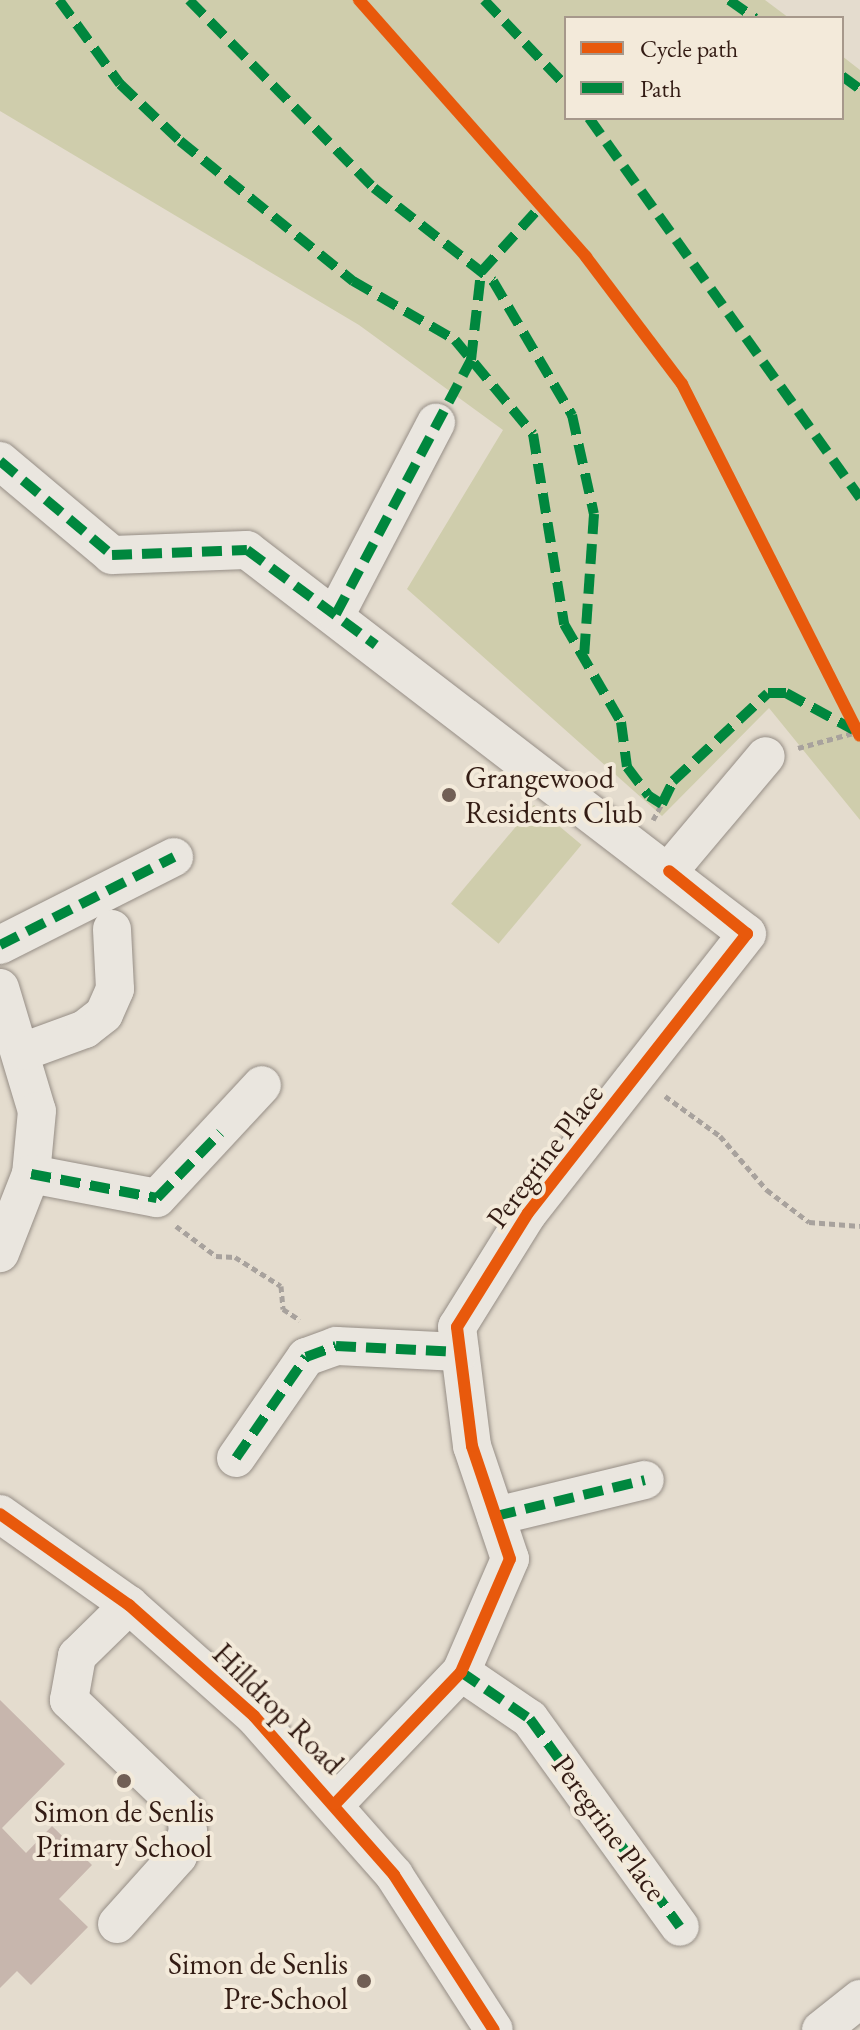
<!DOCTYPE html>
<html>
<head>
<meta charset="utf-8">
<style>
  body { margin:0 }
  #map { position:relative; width:860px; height:2030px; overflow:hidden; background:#e4dcce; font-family:"EB Garamond",serif }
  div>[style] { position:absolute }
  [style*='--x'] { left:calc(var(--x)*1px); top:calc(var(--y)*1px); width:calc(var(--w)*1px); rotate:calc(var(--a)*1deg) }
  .green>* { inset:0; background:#cfcdac; transform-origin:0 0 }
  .building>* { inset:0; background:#c7b6ad }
  .path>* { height:5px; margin-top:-2.5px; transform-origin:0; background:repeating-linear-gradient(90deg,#a8a29d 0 6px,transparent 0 10px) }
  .roads { filter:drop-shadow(0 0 2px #968e86) drop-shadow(0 0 2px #968e86) }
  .minor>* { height:38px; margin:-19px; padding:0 19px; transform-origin:19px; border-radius:19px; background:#eae6df }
  .quiet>* { height:10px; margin-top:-5px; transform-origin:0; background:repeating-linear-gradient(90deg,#00873e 0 20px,transparent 0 30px) }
  .cycleway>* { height:12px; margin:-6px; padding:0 6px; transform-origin:6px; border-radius:6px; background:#e8590c }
  .dots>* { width:22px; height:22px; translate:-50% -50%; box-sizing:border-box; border:4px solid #f3eada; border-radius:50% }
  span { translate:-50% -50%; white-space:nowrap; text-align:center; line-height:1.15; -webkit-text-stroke:8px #f3eada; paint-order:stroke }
  .poi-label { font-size:30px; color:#331c14 }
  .left { translate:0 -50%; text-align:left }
  .right { translate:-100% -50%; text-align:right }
  .street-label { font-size:30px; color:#331c14 }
  .legend { position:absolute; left:564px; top:16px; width:280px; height:104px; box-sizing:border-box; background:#f3eada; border:2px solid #a6988b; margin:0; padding:10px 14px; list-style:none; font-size:24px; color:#331c14 }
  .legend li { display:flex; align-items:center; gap:16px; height:40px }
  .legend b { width:40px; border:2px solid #a6988b }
</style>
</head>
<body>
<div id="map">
  <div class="green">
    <i style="clip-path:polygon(0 0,765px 0,789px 18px,566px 18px,566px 118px,842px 118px,842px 56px,860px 70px,860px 820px,769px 708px,662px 816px,407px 589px,503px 430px,359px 325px,0 111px)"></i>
    <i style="left:534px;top:805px;width:62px;height:129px;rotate:40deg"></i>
  </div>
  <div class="building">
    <i style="clip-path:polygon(0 1700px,65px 1764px,2px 1828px,26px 1853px,52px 1826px,92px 1865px,59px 1899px,88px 1927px,31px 1985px,17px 1971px,0 1988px)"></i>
  </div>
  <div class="path">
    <i style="--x:798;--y:748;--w:61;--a:-15.2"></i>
    <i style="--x:653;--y:820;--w:18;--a:-61"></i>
    <i style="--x:665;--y:1096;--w:68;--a:36"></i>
    <i style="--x:720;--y:1136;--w:72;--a:49"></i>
    <i style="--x:767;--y:1190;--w:53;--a:37.3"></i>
    <i style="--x:809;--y:1222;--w:51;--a:4.5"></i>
    <i style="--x:176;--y:1226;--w:50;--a:36.9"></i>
    <i style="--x:216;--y:1256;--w:19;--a:3"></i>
    <i style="--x:235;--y:1257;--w:54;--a:32.2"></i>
    <i style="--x:281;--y:1286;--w:23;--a:85"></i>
    <i style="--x:283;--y:1309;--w:20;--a:33"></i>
  </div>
  <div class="roads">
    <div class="minor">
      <i style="--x:0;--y:461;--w:146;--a:40"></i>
      <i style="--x:112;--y:555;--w:135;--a:-2.1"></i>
      <i style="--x:247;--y:550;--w:630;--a:37.52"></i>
      <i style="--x:747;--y:934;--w:355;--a:128.1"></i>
      <i style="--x:528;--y:1213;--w:134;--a:121.9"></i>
      <i style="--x:457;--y:1327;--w:120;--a:82.8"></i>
      <i style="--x:472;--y:1446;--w:119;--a:71.4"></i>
      <i style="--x:510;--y:1559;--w:123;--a:113.4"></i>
      <i style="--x:461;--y:1672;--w:182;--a:133.7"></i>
      <i style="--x:336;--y:614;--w:216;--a:-62.4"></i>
      <i style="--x:669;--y:871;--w:150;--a:-49.9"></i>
      <i style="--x:0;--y:945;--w:195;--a:-26.8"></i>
      <i style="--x:0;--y:988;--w:128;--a:73.3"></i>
      <i style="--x:37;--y:1111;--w:63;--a:95.4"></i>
      <i style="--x:31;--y:1174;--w:85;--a:111.4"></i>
      <i style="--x:25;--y:1051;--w:64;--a:-20.1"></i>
      <i style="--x:85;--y:1029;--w:24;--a:-38"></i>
      <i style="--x:104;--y:1014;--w:27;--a:-66"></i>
      <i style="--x:115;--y:989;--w:60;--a:-92.9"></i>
      <i style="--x:31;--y:1174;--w:128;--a:10.8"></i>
      <i style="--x:157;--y:1198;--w:154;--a:-47.1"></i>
      <i style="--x:236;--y:1458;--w:123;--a:-55.3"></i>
      <i style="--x:306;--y:1357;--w:32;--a:-20"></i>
      <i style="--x:336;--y:1346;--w:124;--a:2.8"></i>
      <i style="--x:0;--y:1514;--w:158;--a:35.2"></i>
      <i style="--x:129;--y:1605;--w:167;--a:41.6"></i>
      <i style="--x:254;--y:1716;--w:212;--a:48.6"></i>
      <i style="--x:394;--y:1875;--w:184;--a:57.2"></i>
      <i style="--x:496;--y:1516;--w:153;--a:-13.6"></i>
      <i style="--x:461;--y:1672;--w:83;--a:34.3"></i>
      <i style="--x:530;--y:1719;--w:256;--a:54.2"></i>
      <i style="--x:117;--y:1924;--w:91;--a:-48.1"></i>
      <i style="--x:178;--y:1856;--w:26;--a:-67"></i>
      <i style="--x:188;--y:1832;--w:20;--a:-96"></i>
      <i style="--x:186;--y:1812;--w:162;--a:-136.3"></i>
      <i style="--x:69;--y:1700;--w:45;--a:-79.7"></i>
      <i style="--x:77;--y:1656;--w:73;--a:-44.4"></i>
      <i style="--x:821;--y:2030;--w:50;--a:-38.5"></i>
    </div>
  </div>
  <div class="quiet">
    <i style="--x:59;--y:0;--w:104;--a:54"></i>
    <i style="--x:120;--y:84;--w:83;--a:43.5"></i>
    <i style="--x:180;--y:141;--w:223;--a:39"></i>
    <i style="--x:353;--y:281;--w:118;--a:30"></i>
    <i style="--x:455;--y:340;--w:122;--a:50.3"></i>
    <i style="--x:533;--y:434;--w:193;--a:80.7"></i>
    <i style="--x:564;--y:624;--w:113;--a:59.8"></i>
    <i style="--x:621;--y:722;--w:45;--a:82.4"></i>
    <i style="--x:627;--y:767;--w:36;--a:53"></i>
    <i style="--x:649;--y:796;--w:15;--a:32"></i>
    <i style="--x:662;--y:804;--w:25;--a:-64"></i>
    <i style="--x:673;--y:781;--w:129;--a:-42.8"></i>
    <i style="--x:768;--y:693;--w:18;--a:0"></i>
    <i style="--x:786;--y:693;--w:77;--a:28.6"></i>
    <i style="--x:189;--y:0;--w:264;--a:45.5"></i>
    <i style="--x:374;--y:188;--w:151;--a:38"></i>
    <i style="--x:493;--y:281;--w:156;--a:59.5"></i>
    <i style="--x:572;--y:415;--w:101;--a:77.5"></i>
    <i style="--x:594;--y:514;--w:144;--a:94"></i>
    <i style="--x:484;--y:0;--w:119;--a:46.4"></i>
    <i style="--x:729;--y:0;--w:32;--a:35"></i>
    <i style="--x:842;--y:76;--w:22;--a:36"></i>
    <i style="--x:589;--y:118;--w:467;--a:54.5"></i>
    <i style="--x:0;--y:461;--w:146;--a:40"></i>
    <i style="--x:112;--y:555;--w:135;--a:-2.1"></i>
    <i style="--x:247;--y:550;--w:160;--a:36.4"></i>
    <i style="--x:336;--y:614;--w:288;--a:-62"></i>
    <i style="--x:471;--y:360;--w:89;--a:-83.5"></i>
    <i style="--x:481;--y:272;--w:88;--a:-47.8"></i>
    <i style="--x:0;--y:945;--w:195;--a:-26.8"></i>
    <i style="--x:31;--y:1174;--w:128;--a:10.8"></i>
    <i style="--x:157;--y:1198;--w:91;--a:-45.9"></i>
    <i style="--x:236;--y:1458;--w:123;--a:-55.3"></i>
    <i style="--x:306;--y:1357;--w:32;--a:-20"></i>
    <i style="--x:336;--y:1346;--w:124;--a:2.8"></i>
    <i style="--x:496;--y:1516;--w:153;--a:-13.6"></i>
    <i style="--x:461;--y:1672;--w:83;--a:34.3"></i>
    <i style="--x:530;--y:1719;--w:256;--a:54.2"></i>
  </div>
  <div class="cycleway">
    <i style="--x:359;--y:0;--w:343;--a:48.5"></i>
    <i style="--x:586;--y:257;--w:159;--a:52.9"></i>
    <i style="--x:682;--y:384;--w:394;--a:63.2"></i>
    <i style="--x:0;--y:1514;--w:158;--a:35.2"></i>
    <i style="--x:129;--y:1605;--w:167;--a:41.6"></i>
    <i style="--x:254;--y:1716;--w:212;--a:48.6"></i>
    <i style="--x:394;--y:1875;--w:184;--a:57.2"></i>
    <i style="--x:335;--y:1804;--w:182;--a:-46.3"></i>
    <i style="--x:461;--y:1672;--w:123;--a:-66.6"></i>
    <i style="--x:510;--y:1559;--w:119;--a:-108.6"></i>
    <i style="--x:472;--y:1446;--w:120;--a:-97.2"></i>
    <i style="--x:457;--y:1327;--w:134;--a:-58.1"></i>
    <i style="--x:528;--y:1213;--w:355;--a:-51.9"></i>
    <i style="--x:747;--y:934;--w:100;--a:-141.1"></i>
  </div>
  <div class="dots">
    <i style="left:449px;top:795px;background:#715f55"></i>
    <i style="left:124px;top:1781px;background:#715f55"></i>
    <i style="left:364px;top:1981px;background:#715f55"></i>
  </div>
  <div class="poi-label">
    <span class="left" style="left:465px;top:795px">Grangewood<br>Residents Club</span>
    <span style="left:124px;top:1829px">Simon de Senlis<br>Primary School</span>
    <span class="right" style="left:348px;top:1981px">Simon de Senlis<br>Pre-School</span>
  </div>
  <div class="street-label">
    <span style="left:545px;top:1156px;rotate:-53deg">Peregrine Place</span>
    <span style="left:278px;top:1709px;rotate:45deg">Hilldrop Road</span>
    <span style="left:609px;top:1828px;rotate:54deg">Peregrine Place</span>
  </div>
  <ul class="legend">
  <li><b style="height:10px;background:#e8590c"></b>Cycle path</li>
  <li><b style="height:10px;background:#00873e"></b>Path</li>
  </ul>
</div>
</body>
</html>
